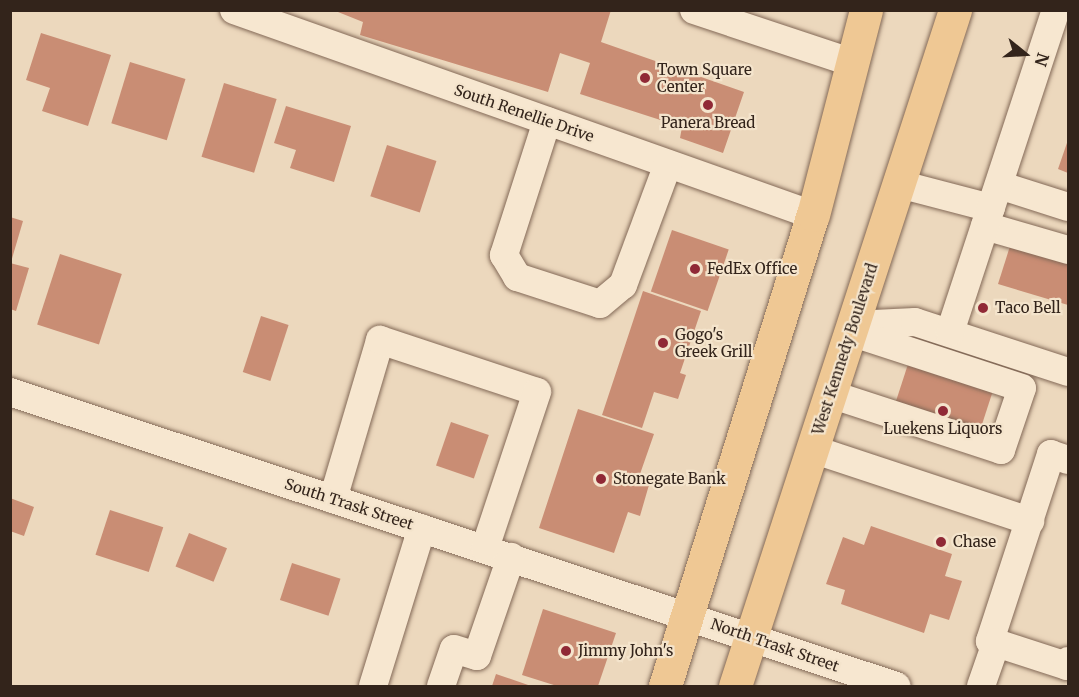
<!DOCTYPE html>
<html>
<head>
<meta charset="utf-8">
<style>
  body { margin:0 }
  #map { position:relative; width:1079px; height:697px; overflow:hidden; background:#ecd8bd; font-family:Merriweather,serif }
  div>[style] { position:absolute }
  [style*='--x'] { left:calc(var(--x)*1px); top:calc(var(--y)*1px); width:calc(var(--w)*1px); rotate:calc(var(--a)*1deg) }
  .building>* { inset:0; background:#c98d74; transform-origin:0 0 }
  .roads { filter:drop-shadow(0 0 2px #836957) drop-shadow(0 0 2px #836957) }
  .minor>* { height:28px; margin:-14px; padding:0 14px; transform-origin:14px; border-radius:14px; background:#f7e7d0 }
  .major>* { height:33px; margin:-16.5px; padding:0 16.5px; transform-origin:16.5px; border-radius:16.5px; background:#efc894 }
  .dots>* { width:16px; height:16px; translate:-50% -50%; box-sizing:border-box; border:3px solid #f4e4cc; border-radius:50% }
  span { translate:-50% -50%; white-space:nowrap; text-align:center; line-height:1.15; -webkit-text-stroke:4.5px #f4e4cc; paint-order:stroke }
  .poi-label { font-size:15px; color:#33241b }
  .left { translate:0 -50%; text-align:left }
  .street-label { font-size:15px; color:#33241b }
  .frame { position:absolute; inset:0; border:12px solid #33241b; pointer-events:none }
  .north { position:absolute; left:995px; top:24px; width:60px; height:60px; -webkit-text-stroke:4px #f4e4cc; paint-order:stroke; rotate:108deg; font-size:16px; font-weight:700; line-height:24px; text-align:center; color:#33241b }
  .north::after { content:''; display:block; margin:auto; width:21px; height:27px; background:#33241b; clip-path:polygon(50% 0,100% 100%,50% 72%,0 100%) }
</style>
</head>
<body>
<div id="map">
  <div class="building">
    <i style="clip-path:polygon(333px 10px,611px 10px,601px 42px,744px 92px,723px 153px,680px 138px,682px 127px,580px 94px,590px 63px,560px 53px,548px 92px,360px 35px,363px 22px)"></i>
    <i style="clip-path:polygon(41px 33px,111px 55px,88px 126px,42px 111px,50px 88px,26px 80px)"></i>
    <i style="left:130px;top:62px;width:58px;height:64px;rotate:17deg"></i>
    <i style="left:224px;top:83px;width:55px;height:77px;rotate:17deg"></i>
    <i style="clip-path:polygon(286px 106px,351px 126px,334px 182px,290px 168px,296px 150px,274px 143px)"></i>
    <i style="clip-path:polygon(1068px 140px,1068px 173px,1058px 169px)"></i>
    <i style="left:387px;top:145px;width:52px;height:54px;rotate:18deg"></i>
    <i style="clip-path:polygon(10px 217px,23px 221px,11px 262px,10px 262px)"></i>
    <i style="left:672px;top:230px;width:60px;height:65px;rotate:19deg"></i>
    <i style="clip-path:polygon(1011px 243px,1068px 260px,1068px 305px,998px 284px)"></i>
    <i style="left:60px;top:254px;width:65px;height:74px;rotate:18deg"></i>
    <i style="clip-path:polygon(10px 263px,29px 268px,16px 311px,10px 309px)"></i>
    <i style="clip-path:polygon(643px 291px,701px 311px,680px 373px,686px 375px,678px 399px,654px 392px,642px 428px,602px 415px)"></i>
    <i style="left:261px;top:316px;width:29px;height:59px;rotate:18deg"></i>
    <i style="left:910px;top:358px;width:89px;height:46px;rotate:18deg"></i>
    <i style="clip-path:polygon(578px 409px,654px 434px,640px 474px,651px 478px,640px 516px,628px 512px,614px 553px,539px 528px)"></i>
    <i style="left:451px;top:422px;width:40px;height:46px;rotate:19deg"></i>
    <i style="clip-path:polygon(10px 498px,34px 507px,24px 536px,10px 531px)"></i>
    <i style="left:110px;top:510px;width:56px;height:47px;rotate:18deg"></i>
    <i style="clip-path:polygon(871px 526px,952px 554px,945px 576px,962px 581px,949px 620px,930px 614px,924px 633px,841px 604px,845px 590px,826px 584px,843px 537px,864px 545px)"></i>
    <i style="left:189px;top:533px;width:41px;height:36px;rotate:22deg"></i>
    <i style="left:292px;top:563px;width:51px;height:39px;rotate:18deg"></i>
    <i style="clip-path:polygon(543px 609px,616px 633px,598px 686px,557px 686px,522px 675px)"></i>
    <i style="clip-path:polygon(496px 674px,531px 686px,492px 686px)"></i>
  </div>
  <div class="roads">
    <div class="minor">
      <i style="--x:234;--y:10;--w:614;--a:19.5"></i>
      <i style="--x:694;--y:10;--w:164;--a:18.4"></i>
      <i style="--x:547;--y:121;--w:141;--a:107.8"></i>
      <i style="--x:504;--y:255;--w:26;--a:59"></i>
      <i style="--x:517;--y:277;--w:87;--a:18"></i>
      <i style="--x:600;--y:304;--w:30;--a:-40"></i>
      <i style="--x:623;--y:285;--w:129;--a:-69.6"></i>
      <i style="--x:899;--y:184;--w:95;--a:14.6"></i>
      <i style="--x:999;--y:185;--w:72;--a:17.7"></i>
      <i style="--x:985;--y:226;--w:86;--a:16.1"></i>
      <i style="--x:853;--y:325;--w:62;--a:-2.8"></i>
      <i style="--x:915;--y:322;--w:161;--a:18.1"></i>
      <i style="--x:950;--y:332;--w:339;--a:-71.8"></i>
      <i style="--x:10;--y:392;--w:934;--a:18.36"></i>
      <i style="--x:830;--y:394;--w:180;--a:18.1"></i>
      <i style="--x:1001;--y:450;--w:65;--a:-71.3"></i>
      <i style="--x:1022;--y:388;--w:180;--a:-161.9"></i>
      <i style="--x:812;--y:449;--w:230;--a:18.3"></i>
      <i style="--x:1068;--y:460;--w:18;--a:-161"></i>
      <i style="--x:1051;--y:454;--w:197;--a:108.1"></i>
      <i style="--x:990;--y:641;--w:81;--a:18"></i>
      <i style="--x:1067;--y:666;--w:5;--a:-79"></i>
      <i style="--x:333;--y:499;--w:166;--a:-73.5"></i>
      <i style="--x:380;--y:340;--w:165;--a:18.3"></i>
      <i style="--x:537;--y:392;--w:164;--a:108.4"></i>
      <i style="--x:373;--y:686;--w:165;--a:-72.8"></i>
      <i style="--x:441;--y:686;--w:39;--a:-71"></i>
      <i style="--x:454;--y:649;--w:24;--a:17"></i>
      <i style="--x:477;--y:656;--w:105;--a:-71"></i>
      <i style="--x:981;--y:686;--w:46;--a:-70.8"></i>
    </div>
    <div class="major">
      <i style="--x:665;--y:686;--w:494;--a:-72.6"></i>
      <i style="--x:813;--y:215;--w:212;--a:-75.5"></i>
      <i style="--x:735;--y:686;--w:711;--a:-71.97"></i>
    </div>
  </div>
  <div class="dots">
    <i style="left:645px;top:78px;background:#902936"></i>
    <i style="left:708px;top:105px;background:#902936"></i>
    <i style="left:695px;top:269px;background:#902936"></i>
    <i style="left:983px;top:308px;background:#902936"></i>
    <i style="left:663px;top:343px;background:#902936"></i>
    <i style="left:943px;top:411px;background:#902936"></i>
    <i style="left:601px;top:479px;background:#902936"></i>
    <i style="left:941px;top:542px;background:#902936"></i>
    <i style="left:566px;top:651px;background:#902936"></i>
  </div>
  <div class="poi-label">
    <span class="left" style="left:657px;top:78px">Town Square<br>Center</span>
    <span style="left:708px;top:123px">Panera Bread</span>
    <span class="left" style="left:707px;top:269px">FedEx Office</span>
    <span class="left" style="left:995px;top:308px">Taco Bell</span>
    <span class="left" style="left:675px;top:343px">Gogo's<br>Greek Grill</span>
    <span style="left:943px;top:429px">Luekens Liquors</span>
    <span class="left" style="left:613px;top:479px">Stonegate Bank</span>
    <span class="left" style="left:953px;top:542px">Chase</span>
    <span class="left" style="left:578px;top:651px">Jimmy John's</span>
  </div>
  <div class="street-label">
    <span style="left:524px;top:113px;rotate:19deg">South Renellie Drive</span>
    <span style="left:845px;top:349px;rotate:-72deg">West Kennedy Boulevard</span>
    <span style="left:349px;top:504px;rotate:18deg">South Trask Street</span>
    <span style="left:775px;top:645px;rotate:19deg">North Trask Street</span>
  </div>
  <div class="frame"></div>
  <div class="north">N</div>
</div>
</body>
</html>
